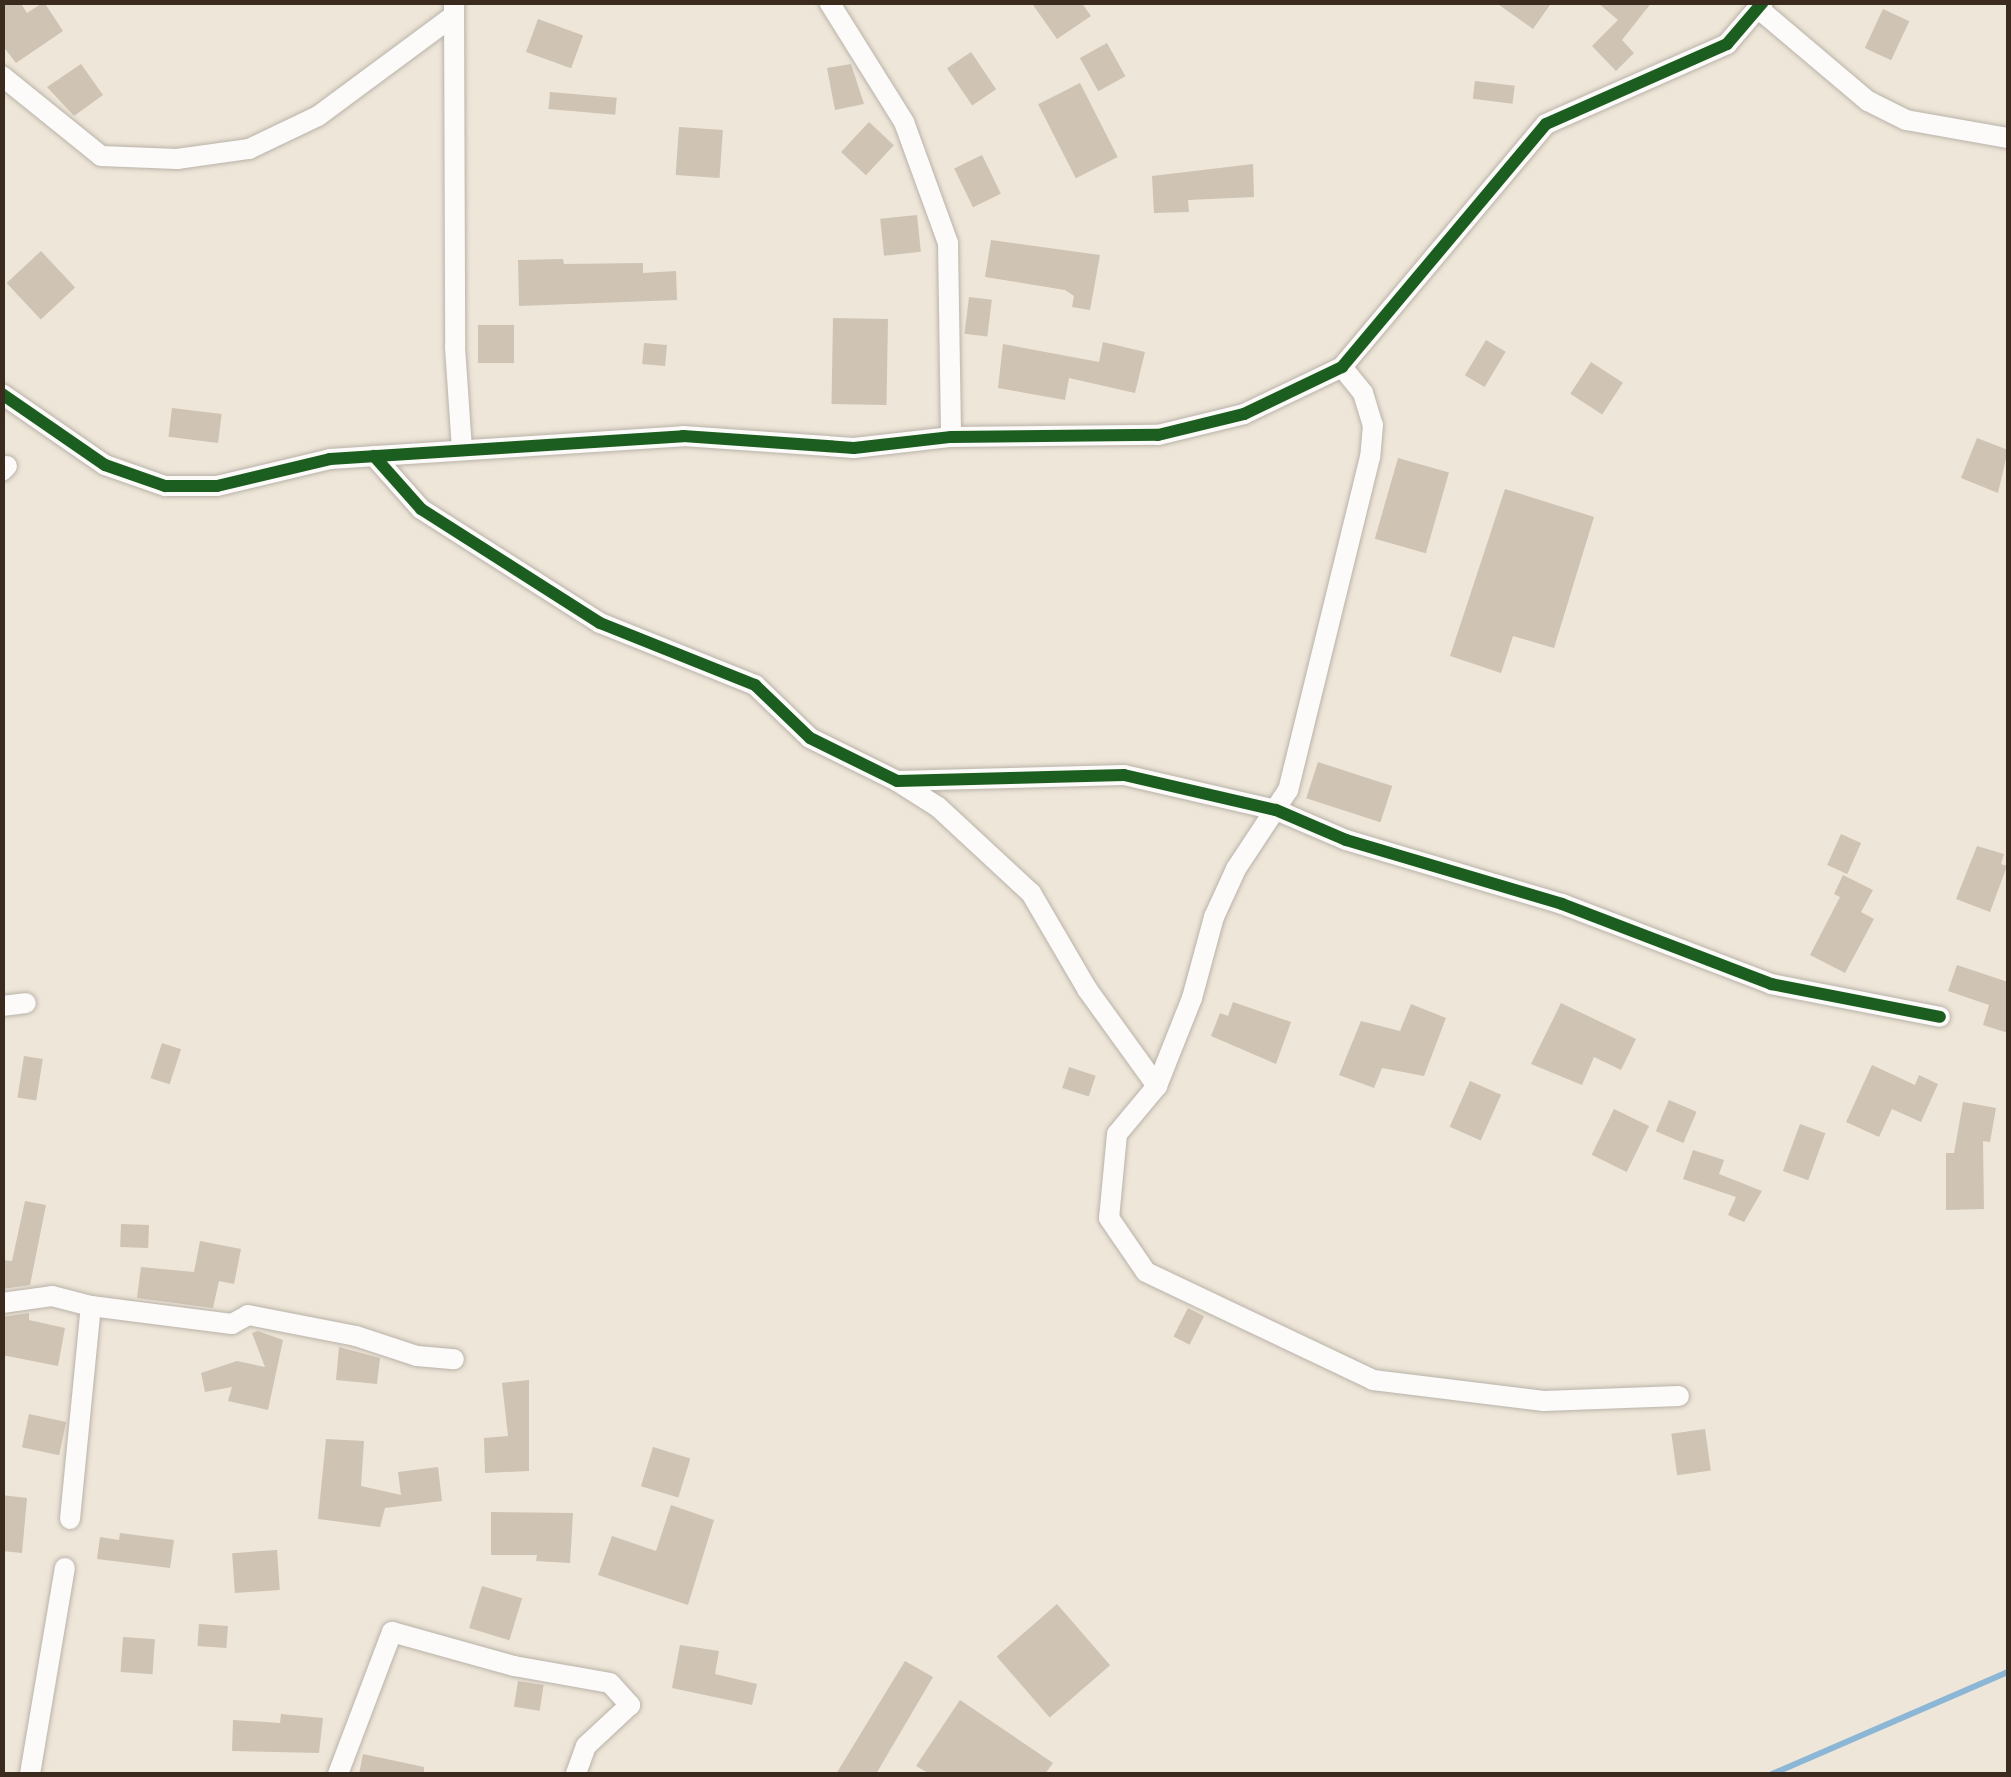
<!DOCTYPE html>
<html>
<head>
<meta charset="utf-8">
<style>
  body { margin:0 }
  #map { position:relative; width:2011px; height:1777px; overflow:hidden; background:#eee6d8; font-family:"Libre Bodoni",serif }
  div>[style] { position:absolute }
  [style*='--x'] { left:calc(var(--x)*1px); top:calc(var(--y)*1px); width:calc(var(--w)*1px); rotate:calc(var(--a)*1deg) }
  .stream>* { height:6px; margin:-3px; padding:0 3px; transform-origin:3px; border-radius:3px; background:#8cb6d5 }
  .building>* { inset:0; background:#cfc3b3; transform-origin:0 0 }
  .roads { filter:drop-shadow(0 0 2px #b9b2a9) drop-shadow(0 0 2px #b9b2a9) }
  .minor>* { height:20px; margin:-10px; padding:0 10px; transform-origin:10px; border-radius:10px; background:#fcfbf9 }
  .cycleway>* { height:12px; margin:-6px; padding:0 6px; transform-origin:6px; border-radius:6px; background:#1b5e20 }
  span { translate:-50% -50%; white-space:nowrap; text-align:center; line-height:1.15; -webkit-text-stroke:10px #fcf5e5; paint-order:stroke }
  .frame { position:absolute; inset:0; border:5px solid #3b2a1e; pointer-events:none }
</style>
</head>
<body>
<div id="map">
  <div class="stream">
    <i style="--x:1772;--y:1774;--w:257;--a:-23.4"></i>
  </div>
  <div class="building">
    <i style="clip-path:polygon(2px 2px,20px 2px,27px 13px,44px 2px,63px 31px,16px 63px,2px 45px)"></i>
    <i style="clip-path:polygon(1031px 2px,1081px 2px,1091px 16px,1057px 39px)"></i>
    <i style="clip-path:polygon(1495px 2px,1552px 2px,1533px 29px)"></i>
    <i style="clip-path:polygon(1597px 2px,1652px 2px,1622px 40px,1634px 53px,1616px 71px,1592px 46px,1618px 20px)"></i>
    <i style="left:1883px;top:9px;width:29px;height:43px;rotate:25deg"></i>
    <i style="left:538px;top:19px;width:48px;height:35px;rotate:20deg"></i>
    <i style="left:1107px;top:43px;width:38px;height:31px;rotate:61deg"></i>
    <i style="left:971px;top:52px;width:45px;height:29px;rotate:56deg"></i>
    <i style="clip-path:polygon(81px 64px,103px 95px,74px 116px,47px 87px)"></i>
    <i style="clip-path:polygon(851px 64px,864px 104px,835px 110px,827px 68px)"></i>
    <i style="left:1475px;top:81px;width:40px;height:18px;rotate:7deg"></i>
    <i style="left:1080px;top:83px;width:83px;height:47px;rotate:63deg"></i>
    <i style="left:550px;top:92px;width:67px;height:17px;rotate:5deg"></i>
    <i style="left:869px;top:122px;width:34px;height:41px;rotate:43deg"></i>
    <i style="left:679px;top:127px;width:44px;height:48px;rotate:4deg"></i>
    <i style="left:982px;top:155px;width:43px;height:31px;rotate:64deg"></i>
    <i style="clip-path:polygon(1253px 164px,1254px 197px,1188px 200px,1189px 212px,1154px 213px,1152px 176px)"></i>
    <i style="left:917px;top:215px;width:37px;height:37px;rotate:84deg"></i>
    <i style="clip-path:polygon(991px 240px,1100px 255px,1090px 310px,1072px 307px,1074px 296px,1065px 290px,985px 277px)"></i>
    <i style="left:41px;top:251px;width:50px;height:47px;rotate:47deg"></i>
    <i style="clip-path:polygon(563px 259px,564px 264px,643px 263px,643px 273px,676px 271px,677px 300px,519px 306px,518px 260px)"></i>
    <i style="left:969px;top:297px;width:23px;height:37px;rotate:7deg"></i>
    <i style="left:833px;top:318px;width:55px;height:86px;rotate:1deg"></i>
    <i style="left:478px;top:325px;width:36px;height:38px"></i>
    <i style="left:1486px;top:340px;width:23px;height:41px;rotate:31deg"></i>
    <i style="clip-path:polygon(1103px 342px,1145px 352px,1135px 393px,1069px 378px,1065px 400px,998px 388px,1003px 344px,1099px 362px)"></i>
    <i style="left:644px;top:343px;width:23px;height:21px;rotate:5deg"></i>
    <i style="left:1591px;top:362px;width:38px;height:38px;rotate:33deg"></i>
    <i style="left:172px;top:408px;width:50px;height:29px;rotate:7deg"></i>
    <i style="clip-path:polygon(1977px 438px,2008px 450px,1998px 493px,1961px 478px)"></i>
    <i style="left:1398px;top:458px;width:53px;height:84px;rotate:16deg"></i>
    <i style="clip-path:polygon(1505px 489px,1594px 517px,1554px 648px,1513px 636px,1501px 673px,1450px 656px)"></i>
    <i style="left:1318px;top:762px;width:78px;height:38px;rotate:18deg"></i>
    <i style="left:1841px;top:834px;width:22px;height:34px;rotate:24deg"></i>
    <i style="clip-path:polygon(1977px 846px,2004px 854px,2001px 864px,2007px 866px,1990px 912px,1956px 899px)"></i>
    <i style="clip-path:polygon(1843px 875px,1873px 890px,1861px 912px,1874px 919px,1845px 973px,1810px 955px,1840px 897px,1834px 894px)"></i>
    <i style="clip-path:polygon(1957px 965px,2008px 982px,2008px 1033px,1983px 1025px,1989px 1005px,1948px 991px)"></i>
    <i style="clip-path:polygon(1233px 1002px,1291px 1022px,1276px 1064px,1211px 1036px,1220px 1013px,1228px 1016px)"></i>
    <i style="clip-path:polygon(1561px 1003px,1636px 1039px,1621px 1070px,1594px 1057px,1582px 1085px,1531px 1064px)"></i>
    <i style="clip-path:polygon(1411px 1004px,1446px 1018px,1424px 1076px,1382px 1068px,1374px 1088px,1339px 1075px,1361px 1021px,1400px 1031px)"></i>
    <i style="left:162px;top:1043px;width:20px;height:37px;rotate:18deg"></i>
    <i style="left:24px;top:1056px;width:19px;height:42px;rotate:9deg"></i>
    <i style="clip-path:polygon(1872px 1065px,1915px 1085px,1919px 1075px,1938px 1084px,1921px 1122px,1892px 1109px,1879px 1137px,1846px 1122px)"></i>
    <i style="left:1069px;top:1067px;width:28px;height:22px;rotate:18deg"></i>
    <i style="left:1470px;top:1081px;width:34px;height:50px;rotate:24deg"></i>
    <i style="left:1669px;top:1100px;width:30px;height:34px;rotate:23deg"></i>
    <i style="clip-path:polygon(1963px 1102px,1996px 1108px,1990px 1142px,1983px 1141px,1984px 1209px,1946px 1210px,1946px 1153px,1954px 1153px)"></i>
    <i style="left:1614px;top:1109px;width:39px;height:51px;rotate:26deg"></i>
    <i style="left:1800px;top:1124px;width:27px;height:50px;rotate:20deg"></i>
    <i style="clip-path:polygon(1693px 1150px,1724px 1160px,1719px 1174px,1762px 1191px,1744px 1222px,1728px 1215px,1736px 1197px,1683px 1179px)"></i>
    <i style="clip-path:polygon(25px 1201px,46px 1205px,30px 1285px,2px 1289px,2px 1260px,12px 1261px)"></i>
    <i style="left:121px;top:1224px;width:28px;height:23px;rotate:2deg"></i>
    <i style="clip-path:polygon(200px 1241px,241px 1249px,234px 1284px,219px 1281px,213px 1308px,137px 1298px,141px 1267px,194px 1272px)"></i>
    <i style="left:1188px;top:1308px;width:18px;height:32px;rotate:27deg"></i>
    <i style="clip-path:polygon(29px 1313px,29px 1320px,65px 1328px,58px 1366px,2px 1355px,2px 1317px)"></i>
    <i style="clip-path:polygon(258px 1331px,283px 1340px,268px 1410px,228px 1401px,232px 1387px,205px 1392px,201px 1373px,237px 1361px,265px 1367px,252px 1333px)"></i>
    <i style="clip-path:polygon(339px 1347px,380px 1358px,377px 1384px,336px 1380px)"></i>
    <i style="clip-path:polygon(529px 1380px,529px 1471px,485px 1473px,484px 1438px,508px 1436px,502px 1383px)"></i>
    <i style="left:29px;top:1414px;width:38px;height:34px;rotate:12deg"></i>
    <i style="left:1705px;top:1429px;width:42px;height:34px;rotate:82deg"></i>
    <i style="clip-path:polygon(326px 1439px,364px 1441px,361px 1486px,401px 1495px,398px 1472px,438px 1467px,442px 1501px,385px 1508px,380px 1527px,318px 1519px)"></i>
    <i style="left:653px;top:1447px;width:39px;height:41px;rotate:17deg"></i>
    <i style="clip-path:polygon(2px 1495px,27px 1498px,22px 1553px,2px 1551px)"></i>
    <i style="clip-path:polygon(671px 1505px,714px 1520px,688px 1605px,598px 1575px,612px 1536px,656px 1551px)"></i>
    <i style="clip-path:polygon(491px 1512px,573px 1513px,570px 1563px,536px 1561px,537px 1555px,491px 1555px)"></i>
    <i style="clip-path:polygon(120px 1533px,174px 1540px,170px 1568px,97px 1559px,100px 1537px,119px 1540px)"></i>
    <i style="left:277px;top:1550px;width:40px;height:45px;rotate:86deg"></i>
    <i style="left:482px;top:1586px;width:42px;height:44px;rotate:17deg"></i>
    <i style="left:1057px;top:1604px;width:81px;height:80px;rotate:49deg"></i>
    <i style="left:199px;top:1624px;width:29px;height:22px;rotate:4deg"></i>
    <i style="left:123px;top:1637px;width:32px;height:35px;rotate:4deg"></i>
    <i style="clip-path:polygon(680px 1645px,719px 1651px,715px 1674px,757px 1684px,752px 1705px,672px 1688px)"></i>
    <i style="clip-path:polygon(905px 1661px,933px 1677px,876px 1774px,836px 1774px)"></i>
    <i style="left:518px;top:1681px;width:26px;height:26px;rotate:9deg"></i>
    <i style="clip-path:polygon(960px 1700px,1053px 1763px,1045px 1774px,930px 1774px,916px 1766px)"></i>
    <i style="clip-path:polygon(281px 1714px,323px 1718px,319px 1753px,232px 1751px,233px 1720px,280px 1723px)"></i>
    <i style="clip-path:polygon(363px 1754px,424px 1767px,424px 1774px,359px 1774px)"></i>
  </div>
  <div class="roads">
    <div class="minor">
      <i style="--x:454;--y:2;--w:345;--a:89.8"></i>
      <i style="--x:455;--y:347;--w:103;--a:86.1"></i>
      <i style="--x:829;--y:2;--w:142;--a:58"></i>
      <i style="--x:904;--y:122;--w:129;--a:70"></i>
      <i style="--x:948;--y:243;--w:194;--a:89.1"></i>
      <i style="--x:1759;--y:9;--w:143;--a:40.2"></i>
      <i style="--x:1868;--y:101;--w:42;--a:26.6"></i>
      <i style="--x:1906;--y:120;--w:104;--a:10"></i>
      <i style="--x:2;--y:76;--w:127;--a:38.9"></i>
      <i style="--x:101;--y:156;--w:76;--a:2.3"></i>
      <i style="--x:177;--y:159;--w:73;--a:-7.9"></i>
      <i style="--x:249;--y:149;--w:76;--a:-25.6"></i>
      <i style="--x:318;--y:116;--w:167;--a:-36.5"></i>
      <i style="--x:1342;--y:367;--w:33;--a:51"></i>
      <i style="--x:1363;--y:393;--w:34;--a:73"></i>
      <i style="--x:1373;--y:425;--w:32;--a:95"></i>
      <i style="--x:1370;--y:457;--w:343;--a:103.8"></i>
      <i style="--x:1288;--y:790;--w:95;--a:123.4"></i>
      <i style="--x:1236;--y:869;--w:53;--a:114.6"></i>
      <i style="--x:1214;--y:917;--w:84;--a:105.2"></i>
      <i style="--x:1192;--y:998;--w:95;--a:111.7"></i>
      <i style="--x:1157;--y:1086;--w:62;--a:129.8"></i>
      <i style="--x:1117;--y:1134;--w:84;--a:95.4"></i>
      <i style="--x:1109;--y:1218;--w:65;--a:55.6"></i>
      <i style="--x:1146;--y:1272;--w:251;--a:25.4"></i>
      <i style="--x:1373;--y:1380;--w:172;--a:7"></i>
      <i style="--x:1544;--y:1401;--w:135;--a:-2.1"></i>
      <i style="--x:2;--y:394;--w:125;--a:34.6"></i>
      <i style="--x:105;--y:465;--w:64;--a:19.3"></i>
      <i style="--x:165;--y:486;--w:52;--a:0"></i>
      <i style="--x:217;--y:486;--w:116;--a:-13.4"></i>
      <i style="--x:330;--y:459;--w:354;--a:-3.7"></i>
      <i style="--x:683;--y:436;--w:171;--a:4"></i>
      <i style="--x:854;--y:448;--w:98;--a:-6.5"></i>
      <i style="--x:951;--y:437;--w:207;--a:-0.6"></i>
      <i style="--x:1158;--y:435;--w:89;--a:-13.7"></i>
      <i style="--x:1244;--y:414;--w:109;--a:-25.6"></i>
      <i style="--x:1342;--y:367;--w:317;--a:-50"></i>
      <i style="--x:1546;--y:124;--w:198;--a:-23.8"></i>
      <i style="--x:1727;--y:44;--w:55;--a:-49.4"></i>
      <i style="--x:374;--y:456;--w:71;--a:48.4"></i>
      <i style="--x:421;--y:509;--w:212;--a:32.5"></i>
      <i style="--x:600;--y:623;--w:167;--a:21.8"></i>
      <i style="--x:755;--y:685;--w:76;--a:43.9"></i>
      <i style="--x:810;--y:738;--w:97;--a:26.3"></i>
      <i style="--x:897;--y:781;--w:227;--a:-1.5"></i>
      <i style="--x:1124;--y:775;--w:156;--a:13"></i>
      <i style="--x:1276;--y:810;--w:76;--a:23.2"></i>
      <i style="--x:1346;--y:840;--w:225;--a:16.5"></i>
      <i style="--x:1562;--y:904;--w:224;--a:20.9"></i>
      <i style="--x:1771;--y:984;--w:172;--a:11"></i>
      <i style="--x:2;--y:471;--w:7;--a:-45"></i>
      <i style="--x:897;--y:781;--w:49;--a:32.4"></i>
      <i style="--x:938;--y:807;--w:127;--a:42.8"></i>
      <i style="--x:1031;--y:893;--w:111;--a:59.7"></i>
      <i style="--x:1087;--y:989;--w:120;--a:54.2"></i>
      <i style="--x:2;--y:1006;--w:24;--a:-7"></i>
      <i style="--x:2;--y:1303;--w:50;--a:-8"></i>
      <i style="--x:52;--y:1296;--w:40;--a:14.4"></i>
      <i style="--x:70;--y:1519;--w:214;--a:-84.4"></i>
      <i style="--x:91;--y:1306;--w:142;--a:7.3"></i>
      <i style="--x:232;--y:1324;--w:18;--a:-29"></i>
      <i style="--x:248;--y:1315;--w:110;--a:11"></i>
      <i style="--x:356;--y:1336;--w:64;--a:18.2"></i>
      <i style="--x:417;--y:1356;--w:37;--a:5"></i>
      <i style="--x:30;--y:1774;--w:209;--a:-80.4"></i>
      <i style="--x:338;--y:1774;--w:152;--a:-69.2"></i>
      <i style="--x:392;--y:1632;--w:127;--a:15.6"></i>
      <i style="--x:514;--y:1666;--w:97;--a:10"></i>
      <i style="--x:610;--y:1683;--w:30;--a:48"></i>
      <i style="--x:630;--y:1705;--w:60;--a:137"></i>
      <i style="--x:586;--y:1746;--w:30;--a:110"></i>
    </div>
  </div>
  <div class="cycleway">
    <i style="--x:2;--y:394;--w:125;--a:34.6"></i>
    <i style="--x:105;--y:465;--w:64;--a:19.3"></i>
    <i style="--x:165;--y:486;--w:52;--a:0"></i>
    <i style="--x:217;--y:486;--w:116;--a:-13.4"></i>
    <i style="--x:330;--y:459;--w:354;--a:-3.7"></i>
    <i style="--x:683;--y:436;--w:171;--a:4"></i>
    <i style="--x:854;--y:448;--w:98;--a:-6.5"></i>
    <i style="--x:951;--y:437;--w:207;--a:-0.6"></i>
    <i style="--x:1158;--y:435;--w:89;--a:-13.7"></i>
    <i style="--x:1244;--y:414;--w:109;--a:-25.6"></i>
    <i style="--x:1342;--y:367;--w:317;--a:-50"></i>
    <i style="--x:1546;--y:124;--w:198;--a:-23.8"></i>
    <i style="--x:1727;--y:44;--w:55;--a:-49.4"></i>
    <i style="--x:374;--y:456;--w:71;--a:48.4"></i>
    <i style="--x:421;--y:509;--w:212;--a:32.5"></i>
    <i style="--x:600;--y:623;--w:167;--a:21.8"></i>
    <i style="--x:755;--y:685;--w:76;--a:43.9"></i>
    <i style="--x:810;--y:738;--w:97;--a:26.3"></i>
    <i style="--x:897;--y:781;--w:227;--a:-1.5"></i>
    <i style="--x:1124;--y:775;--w:156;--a:13"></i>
    <i style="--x:1276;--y:810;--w:76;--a:23.2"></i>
    <i style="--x:1346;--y:840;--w:225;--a:16.5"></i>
    <i style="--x:1562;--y:904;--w:224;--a:20.9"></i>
    <i style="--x:1771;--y:984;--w:172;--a:11"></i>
  </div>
  <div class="frame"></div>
</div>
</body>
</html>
